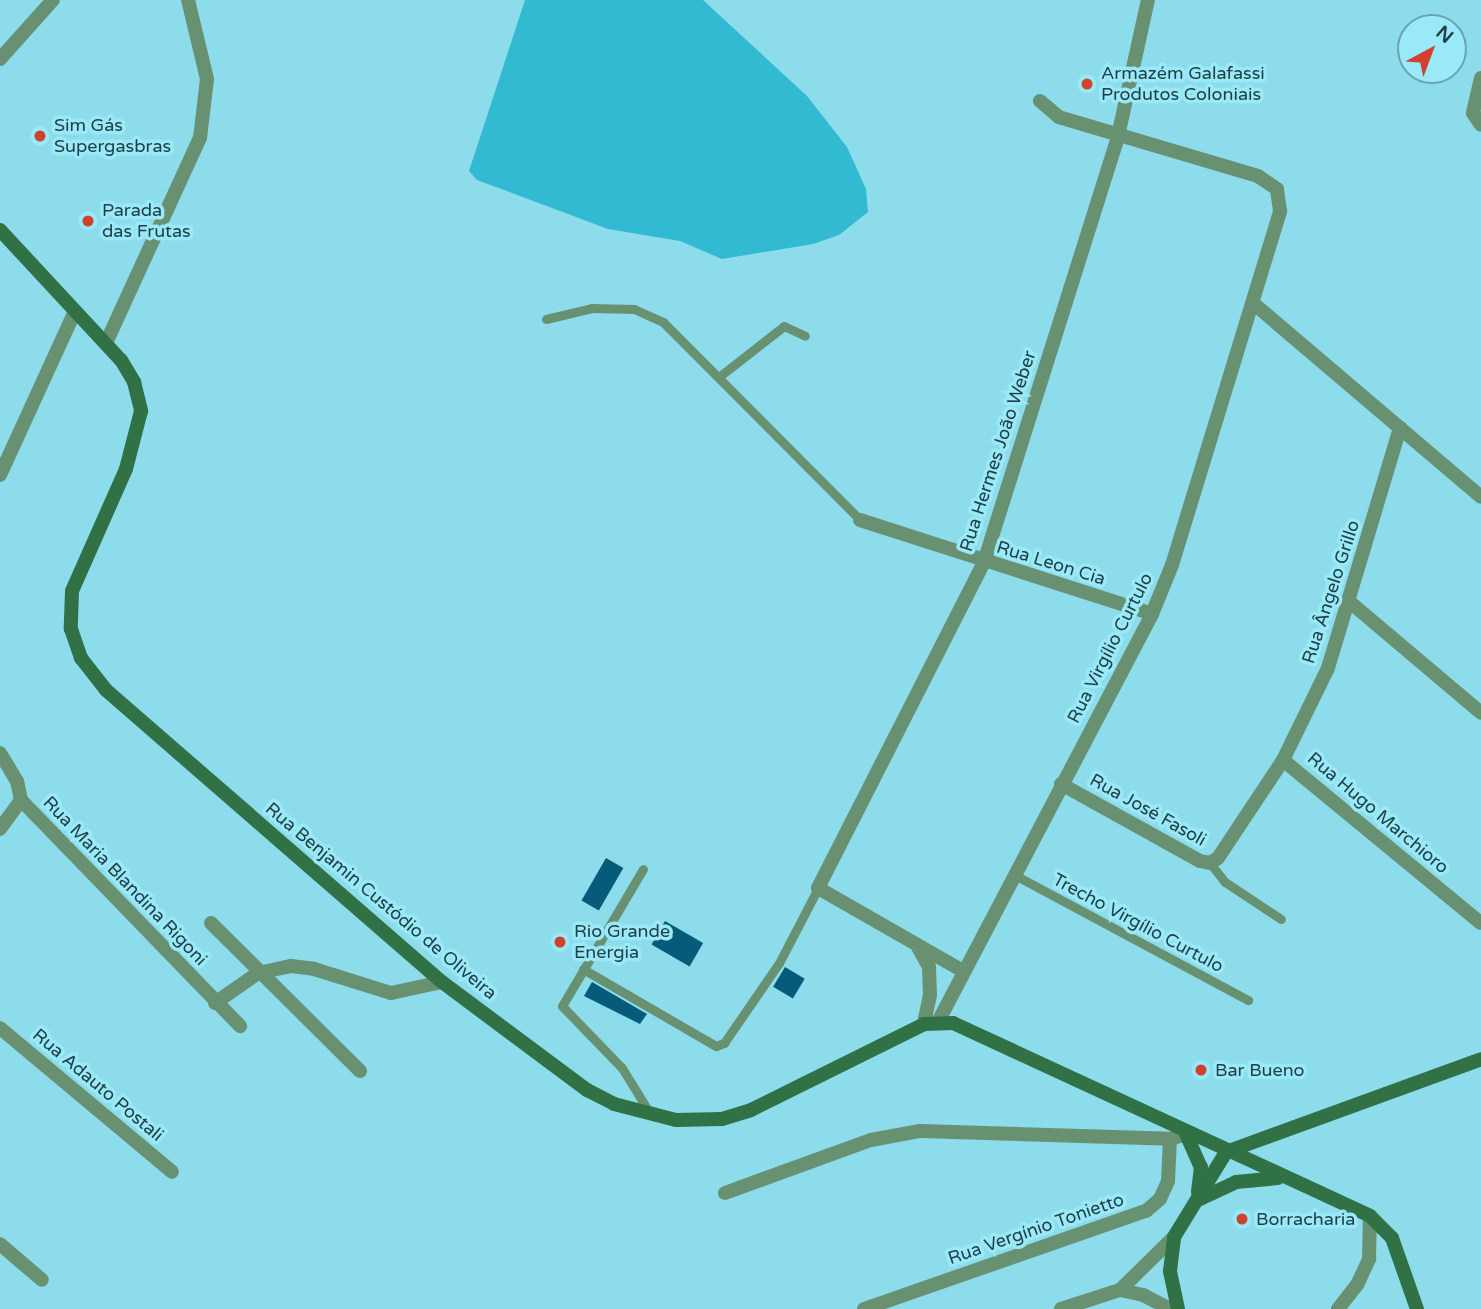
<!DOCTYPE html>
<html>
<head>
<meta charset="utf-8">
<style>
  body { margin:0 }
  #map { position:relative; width:1481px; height:1309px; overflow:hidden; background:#8ddcec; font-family:"Varela Round",sans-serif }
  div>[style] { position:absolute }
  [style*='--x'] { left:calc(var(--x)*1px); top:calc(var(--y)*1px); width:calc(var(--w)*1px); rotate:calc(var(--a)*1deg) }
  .water>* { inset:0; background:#31bad2 }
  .building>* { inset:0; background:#065a7a; transform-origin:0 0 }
  .service>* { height:9px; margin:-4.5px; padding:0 4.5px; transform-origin:4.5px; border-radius:4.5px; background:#689172 }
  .minor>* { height:14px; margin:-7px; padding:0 7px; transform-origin:7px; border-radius:7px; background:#689172 }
  .tertiary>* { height:14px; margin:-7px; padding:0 7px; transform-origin:7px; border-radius:7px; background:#689172 }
  .secondary>* { height:14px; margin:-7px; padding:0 7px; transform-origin:7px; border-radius:7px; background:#307245 }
  .dots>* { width:19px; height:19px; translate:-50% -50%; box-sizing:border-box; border:4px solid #9ae9f9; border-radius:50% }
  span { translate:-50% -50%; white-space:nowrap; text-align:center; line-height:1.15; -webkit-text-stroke:7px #9ae9f9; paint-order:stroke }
  .poi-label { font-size:18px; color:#1f4046 }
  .left { translate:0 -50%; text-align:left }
  .street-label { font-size:18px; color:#1f4046 }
  .north { position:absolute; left:1397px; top:14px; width:70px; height:70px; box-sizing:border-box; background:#9ae9f9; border:2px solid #69a5b1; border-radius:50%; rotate:41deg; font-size:19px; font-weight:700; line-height:28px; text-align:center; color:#1f4046 }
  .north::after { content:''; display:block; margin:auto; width:24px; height:32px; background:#cf432d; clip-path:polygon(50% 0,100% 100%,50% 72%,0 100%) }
</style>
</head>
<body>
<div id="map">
  <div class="water">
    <i style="clip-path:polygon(525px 0,703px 0,807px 96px,847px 147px,866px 189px,868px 212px,839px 235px,813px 244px,722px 259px,680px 241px,608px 229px,477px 180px,469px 171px)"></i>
  </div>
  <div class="building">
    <i style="left:606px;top:858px;width:20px;height:49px;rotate:30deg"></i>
    <i style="left:665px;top:921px;width:44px;height:27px;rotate:30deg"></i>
    <i style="left:785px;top:967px;width:23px;height:23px;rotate:31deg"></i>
    <i style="clip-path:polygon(592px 982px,647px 1014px,640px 1024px,584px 996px)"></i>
  </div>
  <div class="service">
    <i style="--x:546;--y:319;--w:47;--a:-13.4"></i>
    <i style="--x:592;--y:308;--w:42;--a:1.4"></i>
    <i style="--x:634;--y:309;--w:32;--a:24"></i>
    <i style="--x:663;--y:322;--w:279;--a:45.1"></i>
    <i style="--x:720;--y:376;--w:81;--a:-38"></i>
    <i style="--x:784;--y:326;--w:23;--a:25"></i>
    <i style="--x:1210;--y:863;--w:24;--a:52"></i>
    <i style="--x:1225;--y:882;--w:67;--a:33.5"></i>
    <i style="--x:643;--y:869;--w:159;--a:120.6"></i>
    <i style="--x:562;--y:1006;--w:86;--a:45.9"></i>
    <i style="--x:622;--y:1068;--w:55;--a:58.3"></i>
    <i style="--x:1013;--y:874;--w:267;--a:28.2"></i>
    <i style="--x:583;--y:969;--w:154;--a:30.1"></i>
    <i style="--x:716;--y:1046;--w:9;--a:-21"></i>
    <i style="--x:724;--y:1043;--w:97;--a:-55.5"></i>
    <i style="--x:779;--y:963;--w:85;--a:-62.5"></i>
  </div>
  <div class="minor">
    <i style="--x:0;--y:59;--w:79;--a:-48.1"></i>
    <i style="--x:1481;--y:78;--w:36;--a:103"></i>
    <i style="--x:1473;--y:113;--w:14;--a:56"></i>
    <i style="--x:1253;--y:303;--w:299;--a:40.4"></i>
    <i style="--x:106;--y:343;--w:226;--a:-65.4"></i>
    <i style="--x:200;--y:138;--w:59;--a:-83.2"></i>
    <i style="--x:207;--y:79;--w:81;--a:-103.5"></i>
    <i style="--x:0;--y:475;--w:180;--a:-65.4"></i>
    <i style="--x:860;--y:520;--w:307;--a:17.8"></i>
    <i style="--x:1351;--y:603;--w:170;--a:40.2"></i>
    <i style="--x:0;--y:753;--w:33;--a:59"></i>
    <i style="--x:17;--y:781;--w:19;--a:78"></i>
    <i style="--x:21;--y:800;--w:315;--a:45.9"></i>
    <i style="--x:1283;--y:760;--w:256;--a:39.5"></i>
    <i style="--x:1061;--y:784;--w:159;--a:29"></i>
    <i style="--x:1200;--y:861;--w:10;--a:11"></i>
    <i style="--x:1210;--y:863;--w:9;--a:-32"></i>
    <i style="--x:1218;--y:858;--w:118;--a:-56.4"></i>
    <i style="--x:1283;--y:760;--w:102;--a:-63.9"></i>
    <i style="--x:1328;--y:668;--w:251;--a:-73.3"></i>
    <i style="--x:0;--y:829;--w:36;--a:-54"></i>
    <i style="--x:211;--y:923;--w:210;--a:44.8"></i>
    <i style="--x:918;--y:947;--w:23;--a:61"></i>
    <i style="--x:929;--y:967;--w:28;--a:88"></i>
    <i style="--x:930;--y:995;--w:30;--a:102"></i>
    <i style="--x:963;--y:971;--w:167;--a:-150.2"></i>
    <i style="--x:818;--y:888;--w:366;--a:-63"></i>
    <i style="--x:984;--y:562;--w:447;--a:-72.5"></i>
    <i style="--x:1118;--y:136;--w:139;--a:-77.6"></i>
    <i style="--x:215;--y:1003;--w:52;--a:-34.9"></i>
    <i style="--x:258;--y:973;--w:34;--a:-12"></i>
    <i style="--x:291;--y:966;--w:23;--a:7"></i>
    <i style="--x:314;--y:969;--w:81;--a:17.3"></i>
    <i style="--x:391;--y:993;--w:52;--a:-12.2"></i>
    <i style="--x:939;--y:1020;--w:458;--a:-62.3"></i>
    <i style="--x:1152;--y:614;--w:53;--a:-67.8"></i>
    <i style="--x:1172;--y:565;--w:370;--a:-73"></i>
    <i style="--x:1280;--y:211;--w:22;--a:-98"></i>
    <i style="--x:1277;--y:189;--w:23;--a:-146"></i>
    <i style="--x:1258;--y:176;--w:208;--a:-163.5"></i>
    <i style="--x:1059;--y:117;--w:25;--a:-140"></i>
    <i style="--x:0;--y:1028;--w:224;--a:39.9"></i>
    <i style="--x:725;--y:1193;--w:155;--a:-20"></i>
    <i style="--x:871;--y:1140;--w:50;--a:-10.4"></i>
    <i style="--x:920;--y:1131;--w:250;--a:1.8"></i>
    <i style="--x:1170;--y:1139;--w:17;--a:-17"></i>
    <i style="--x:0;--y:1244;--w:55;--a:40.6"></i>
    <i style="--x:864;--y:1309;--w:299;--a:-19.2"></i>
    <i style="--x:1146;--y:1211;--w:18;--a:-41"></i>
    <i style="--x:1160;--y:1199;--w:20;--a:-66"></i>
    <i style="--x:1168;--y:1181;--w:42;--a:-87.3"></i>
    <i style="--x:1338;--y:1309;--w:31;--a:-52"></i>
    <i style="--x:1357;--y:1285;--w:29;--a:-65"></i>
    <i style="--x:1369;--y:1259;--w:43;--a:-88.7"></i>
  </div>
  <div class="tertiary">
    <i style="--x:1120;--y:1290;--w:24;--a:12"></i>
    <i style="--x:1143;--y:1295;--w:30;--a:27"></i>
    <i style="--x:1061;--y:1309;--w:62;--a:-17.9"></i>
    <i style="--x:1120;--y:1290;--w:76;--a:-44.5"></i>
  </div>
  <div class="secondary">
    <i style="--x:0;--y:230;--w:178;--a:47.1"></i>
    <i style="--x:121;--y:360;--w:26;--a:59"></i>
    <i style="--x:134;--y:382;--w:30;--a:76"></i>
    <i style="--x:141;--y:411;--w:60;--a:104.5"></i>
    <i style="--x:126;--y:469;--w:133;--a:113.9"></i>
    <i style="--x:72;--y:591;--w:38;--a:92"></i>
    <i style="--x:71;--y:629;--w:31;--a:71"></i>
    <i style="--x:81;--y:658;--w:41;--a:52"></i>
    <i style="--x:106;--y:690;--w:445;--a:41"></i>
    <i style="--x:442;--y:982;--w:181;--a:36.7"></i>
    <i style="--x:587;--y:1090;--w:30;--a:27"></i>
    <i style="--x:614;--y:1104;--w:64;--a:14.5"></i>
    <i style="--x:676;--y:1120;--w:46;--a:-1.2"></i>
    <i style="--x:722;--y:1119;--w:30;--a:-17"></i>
    <i style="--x:751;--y:1110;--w:193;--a:-26.4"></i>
    <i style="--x:924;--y:1024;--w:29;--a:-2"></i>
    <i style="--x:953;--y:1023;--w:459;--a:24.8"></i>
    <i style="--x:1370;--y:1216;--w:31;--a:45"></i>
    <i style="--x:1392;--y:1238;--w:75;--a:70.6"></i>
    <i style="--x:1186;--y:1134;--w:36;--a:66"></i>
    <i style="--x:1201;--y:1167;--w:25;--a:97"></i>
    <i style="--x:1226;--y:1152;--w:271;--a:-20"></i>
    <i style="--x:1198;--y:1200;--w:42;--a:-25.3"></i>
    <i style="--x:1236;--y:1182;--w:42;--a:-5.4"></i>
    <i style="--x:1178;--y:1309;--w:39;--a:-102"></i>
    <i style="--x:1170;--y:1271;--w:34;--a:-83"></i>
    <i style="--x:1174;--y:1237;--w:100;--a:-58.5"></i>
  </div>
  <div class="dots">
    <i style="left:1087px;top:84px;background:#cf432d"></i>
    <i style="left:40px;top:136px;background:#cf432d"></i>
    <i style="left:88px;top:221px;background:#cf432d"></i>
    <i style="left:560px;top:942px;background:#cf432d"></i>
    <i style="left:1201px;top:1070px;background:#cf432d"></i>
    <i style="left:1242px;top:1219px;background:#cf432d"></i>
  </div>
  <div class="poi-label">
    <span class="left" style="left:1101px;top:84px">Armazém Galafassi<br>Produtos Coloniais</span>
    <span class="left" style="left:54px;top:136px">Sim Gás<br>Supergasbras</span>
    <span class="left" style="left:102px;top:221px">Parada<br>das Frutas</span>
    <span class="left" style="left:574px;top:942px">Rio Grande<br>Energia</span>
    <span class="left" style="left:1215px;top:1070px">Bar Bueno</span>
    <span class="left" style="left:1256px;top:1219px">Borracharia</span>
  </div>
  <div class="street-label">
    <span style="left:998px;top:451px;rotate:-72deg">Rua Hermes João Weber</span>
    <span style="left:1051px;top:563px;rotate:17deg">Rua Leon Cia</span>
    <span style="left:1331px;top:592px;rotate:-72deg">Rua Ângelo Grillo</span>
    <span style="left:1110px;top:648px;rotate:-63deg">Rua Virgílio Curtulo</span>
    <span style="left:1148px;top:810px;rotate:29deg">Rua José Fasoli</span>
    <span style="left:1378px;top:813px;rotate:40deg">Rua Hugo Marchioro</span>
    <span style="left:125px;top:881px;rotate:46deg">Rua Maria Blandina Rigoni</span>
    <span style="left:381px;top:901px;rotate:40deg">Rua Benjamin Custódio de Oliveira</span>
    <span style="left:1138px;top:923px;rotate:28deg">Trecho Virgílio Curtulo</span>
    <span style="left:98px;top:1085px;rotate:40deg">Rua Adauto Postali</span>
    <span style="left:1036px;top:1229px;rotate:-19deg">Rua Vergínio Tonietto</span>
  </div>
  <div class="north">N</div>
</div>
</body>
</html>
